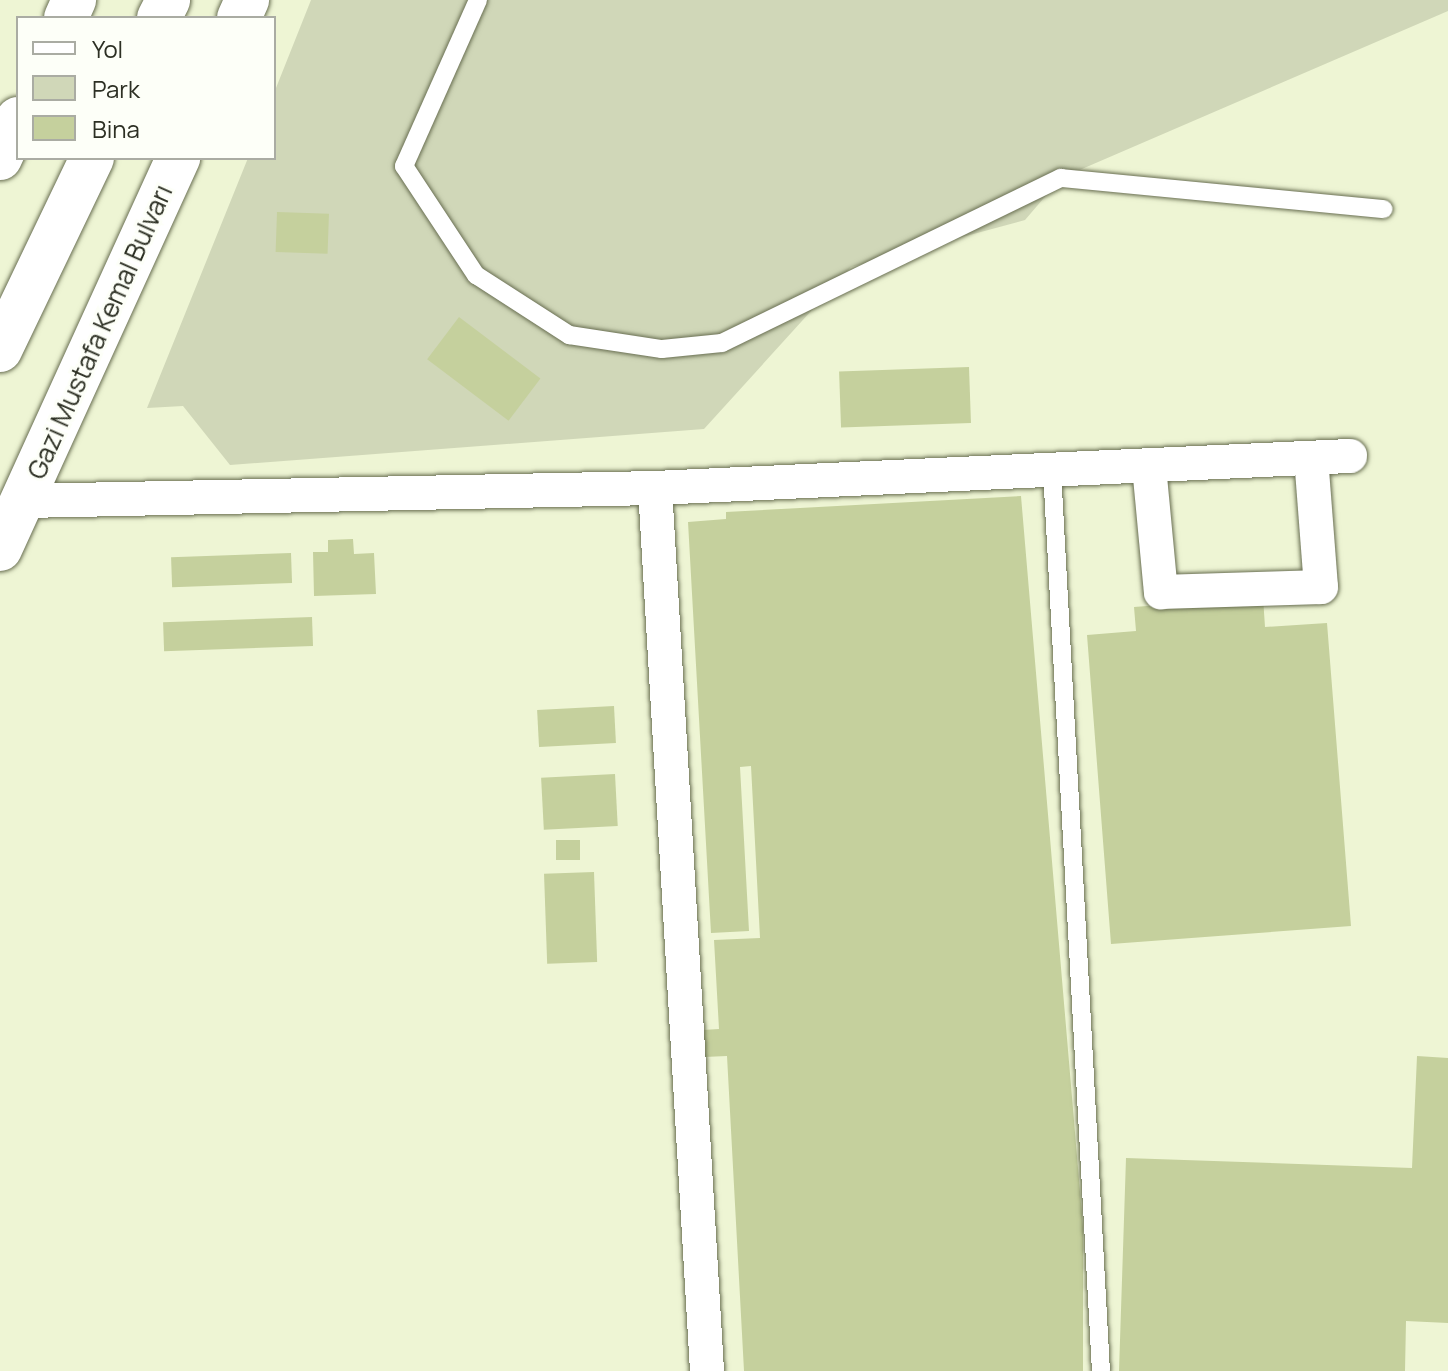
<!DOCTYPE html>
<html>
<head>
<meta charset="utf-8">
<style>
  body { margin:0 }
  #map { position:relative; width:1448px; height:1371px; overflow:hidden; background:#eef5d4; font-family:Manrope,sans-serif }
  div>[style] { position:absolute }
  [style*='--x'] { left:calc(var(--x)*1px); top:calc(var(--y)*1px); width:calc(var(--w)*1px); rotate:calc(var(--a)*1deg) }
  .green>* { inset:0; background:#d0d7b8 }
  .building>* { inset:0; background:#c5d09d; transform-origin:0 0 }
  .roads { filter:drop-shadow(0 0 2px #686e51) drop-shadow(0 0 2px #686e51) }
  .lane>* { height:18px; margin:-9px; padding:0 9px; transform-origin:9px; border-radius:9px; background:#fff }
  .street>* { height:34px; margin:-17px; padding:0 17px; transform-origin:17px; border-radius:17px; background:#fff }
  .secondary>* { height:44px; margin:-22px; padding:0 22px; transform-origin:22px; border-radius:22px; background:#fff }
  .highway>* { height:44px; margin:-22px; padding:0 22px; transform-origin:22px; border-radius:22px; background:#fff }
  span { translate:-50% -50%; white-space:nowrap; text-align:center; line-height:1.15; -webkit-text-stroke:6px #fdfff8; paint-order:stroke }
  .street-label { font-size:26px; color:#2d3024 }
  .legend { position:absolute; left:16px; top:16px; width:260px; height:144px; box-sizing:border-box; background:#fdfff8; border:2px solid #aaaca3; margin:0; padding:10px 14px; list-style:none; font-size:24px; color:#2d3024 }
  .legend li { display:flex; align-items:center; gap:16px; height:40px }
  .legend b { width:40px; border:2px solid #aaaca3 }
</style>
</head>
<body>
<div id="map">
  <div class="green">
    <i style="clip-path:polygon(311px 0,1448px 0,1448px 11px,1061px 178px,1025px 220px,851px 267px,704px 429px,230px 465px,183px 406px,147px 408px,248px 158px,274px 158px,274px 93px)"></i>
  </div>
  <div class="building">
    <i style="left:277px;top:212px;width:52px;height:40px;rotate:2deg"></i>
    <i style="left:459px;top:317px;width:102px;height:53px;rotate:37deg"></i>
    <i style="left:969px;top:367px;width:56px;height:130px;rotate:88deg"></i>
    <i style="clip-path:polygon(1021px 496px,1083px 1227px,1083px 1371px,744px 1371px,727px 1056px,704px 1057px,703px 1030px,719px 1029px,714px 940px,760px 938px,751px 766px,740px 767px,749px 931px,711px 933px,688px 522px,726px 519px,726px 512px)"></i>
    <i style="clip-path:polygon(353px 539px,354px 554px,374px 553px,376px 594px,314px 596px,313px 552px,328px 552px,328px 540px)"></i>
    <i style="left:291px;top:553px;width:30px;height:120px;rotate:88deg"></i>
    <i style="clip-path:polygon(1263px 597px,1265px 627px,1327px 623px,1351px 926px,1111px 944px,1087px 635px,1136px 631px,1134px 607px)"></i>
    <i style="left:312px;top:617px;width:29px;height:149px;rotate:88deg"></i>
    <i style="left:614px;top:706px;width:37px;height:77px;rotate:87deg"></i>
    <i style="left:615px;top:774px;width:52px;height:74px;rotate:87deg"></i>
    <i style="left:556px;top:840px;width:24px;height:20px"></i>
    <i style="left:594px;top:872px;width:90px;height:50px;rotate:88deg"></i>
    <i style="clip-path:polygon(1417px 1056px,1448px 1058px,1448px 1323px,1406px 1321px,1405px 1371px,1119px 1371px,1126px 1158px,1412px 1168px)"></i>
  </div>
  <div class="roads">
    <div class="lane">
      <i style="--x:478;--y:0;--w:182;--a:114"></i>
      <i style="--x:404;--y:166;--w:131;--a:56.6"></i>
      <i style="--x:476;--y:275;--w:111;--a:32.8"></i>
      <i style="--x:569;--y:335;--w:94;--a:8.6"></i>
      <i style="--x:662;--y:349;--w:60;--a:-5.7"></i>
      <i style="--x:722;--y:343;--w:377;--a:-26"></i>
      <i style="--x:1061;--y:178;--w:324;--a:5.5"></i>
      <i style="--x:1052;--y:470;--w:902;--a:86.89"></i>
    </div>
    <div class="street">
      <i style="--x:1149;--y:466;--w:127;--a:84.6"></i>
      <i style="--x:1161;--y:592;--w:160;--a:-1.8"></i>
      <i style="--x:1321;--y:587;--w:129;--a:-94.4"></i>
      <i style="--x:655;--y:488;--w:885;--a:86.63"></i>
      <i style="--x:24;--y:501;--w:631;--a:-1.18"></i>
      <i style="--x:655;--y:488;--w:696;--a:-2.64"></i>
    </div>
    <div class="secondary">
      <i style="--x:239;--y:18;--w:20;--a:-66"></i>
      <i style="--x:0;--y:549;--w:430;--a:-65.5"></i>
    </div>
    <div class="highway">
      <i style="--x:66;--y:18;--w:20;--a:-66"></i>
      <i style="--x:159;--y:18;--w:20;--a:-63"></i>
      <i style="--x:0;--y:158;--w:43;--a:-65.2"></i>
      <i style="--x:0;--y:350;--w:213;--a:-64.4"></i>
    </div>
  </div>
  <div class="street-label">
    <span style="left:100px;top:332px;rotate:-66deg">Gazi Mustafa Kemal Bulvarı</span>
  </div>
  <ul class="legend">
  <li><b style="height:10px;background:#fff"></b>Yol</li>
  <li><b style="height:22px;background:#d0d7b8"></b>Park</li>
  <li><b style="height:22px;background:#c5d09d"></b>Bina</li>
  </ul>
</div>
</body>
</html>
